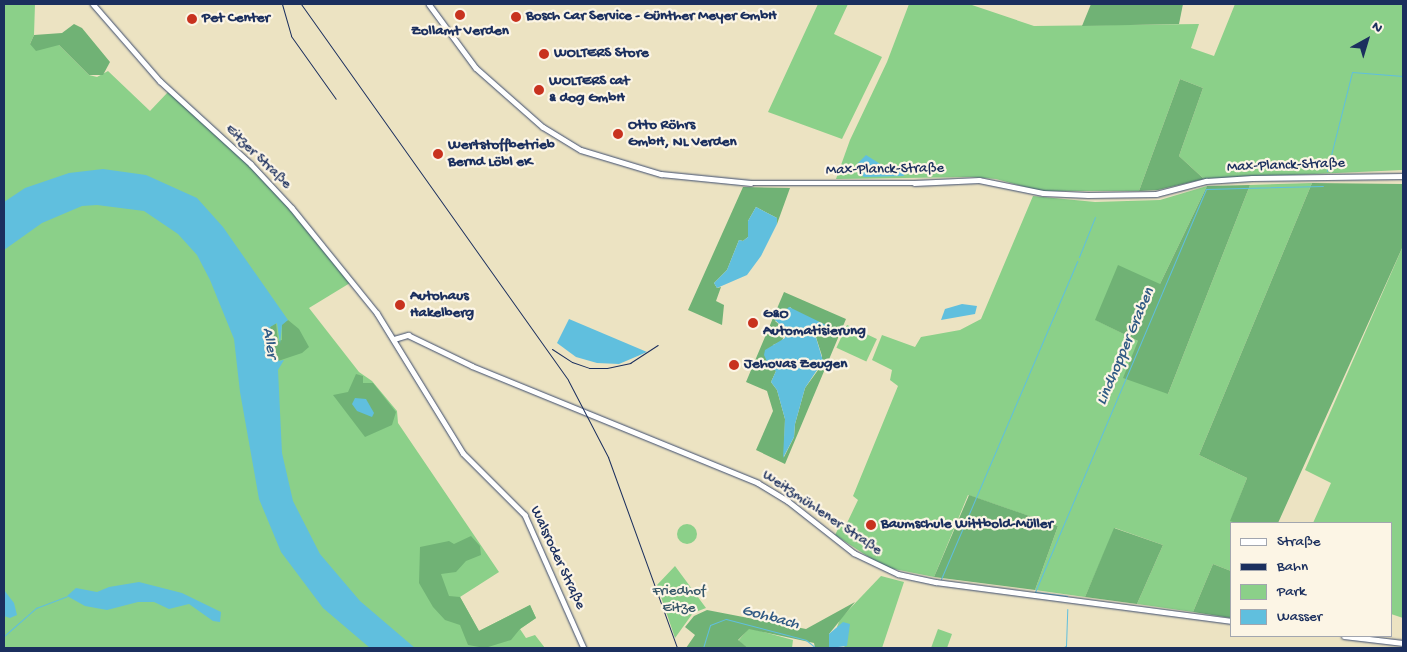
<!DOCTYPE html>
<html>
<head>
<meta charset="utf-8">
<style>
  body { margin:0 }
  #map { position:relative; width:1407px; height:652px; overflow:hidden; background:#ece3c2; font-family:"Gochi Hand",sans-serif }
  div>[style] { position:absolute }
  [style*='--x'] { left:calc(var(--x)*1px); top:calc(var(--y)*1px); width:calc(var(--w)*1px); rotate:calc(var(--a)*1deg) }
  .green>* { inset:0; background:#8bd089; transform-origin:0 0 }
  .round { border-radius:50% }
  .forest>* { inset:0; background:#70b275 }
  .water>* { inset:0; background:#60bfde }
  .stream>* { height:1px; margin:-0.5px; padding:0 0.5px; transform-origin:0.5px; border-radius:0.5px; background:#60bfde }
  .roads { filter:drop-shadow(0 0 1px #3a4a6d) drop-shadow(0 0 1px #3a4a6d) }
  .secondary>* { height:4.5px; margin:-2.25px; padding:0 2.25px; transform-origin:2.25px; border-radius:2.25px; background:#fff }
  .rail>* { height:1px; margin:-0.5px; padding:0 0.5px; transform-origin:0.5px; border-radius:0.5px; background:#1b2f5e }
  .dots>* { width:14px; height:14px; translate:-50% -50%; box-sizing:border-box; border:2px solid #fcf5e5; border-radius:50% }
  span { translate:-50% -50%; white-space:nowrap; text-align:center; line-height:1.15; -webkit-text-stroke:4.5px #fcf5e5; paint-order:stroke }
  .poi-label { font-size:15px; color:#1b2f5e; font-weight:700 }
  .left { translate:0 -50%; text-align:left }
  .street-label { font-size:15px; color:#1b2f5e }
  .park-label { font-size:15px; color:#375769 }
  .water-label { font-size:16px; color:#305a84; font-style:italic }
  .frame { position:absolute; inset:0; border:5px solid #1b2f5e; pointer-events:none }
  .legend { position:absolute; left:1230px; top:522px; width:162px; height:115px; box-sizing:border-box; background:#fcf5e5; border:1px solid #a2a6af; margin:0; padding:6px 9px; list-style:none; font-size:15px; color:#1b2f5e }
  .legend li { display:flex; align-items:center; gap:10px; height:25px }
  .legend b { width:25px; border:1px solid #a2a6af }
  .north { position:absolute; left:1342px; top:15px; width:50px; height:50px; -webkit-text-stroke:4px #fcf5e5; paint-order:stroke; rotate:39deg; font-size:14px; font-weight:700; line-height:20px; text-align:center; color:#1b2f5e }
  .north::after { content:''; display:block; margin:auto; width:18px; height:22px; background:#1b2f5e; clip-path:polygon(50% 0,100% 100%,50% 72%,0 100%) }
</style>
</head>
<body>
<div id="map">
  <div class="green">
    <i style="clip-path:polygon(4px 4px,35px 4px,34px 35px,30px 44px,59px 45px,89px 75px,97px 77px,108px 71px,150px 111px,168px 92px,250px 165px,291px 210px,350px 283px,309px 308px,359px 372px,372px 381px,397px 411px,398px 423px,499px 572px,460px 597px,479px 631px,530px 605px,536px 618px,520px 629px,526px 638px,535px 635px,545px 648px,4px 648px)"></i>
    <i style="clip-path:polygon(818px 4px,848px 4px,834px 34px,882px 57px,842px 139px,768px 112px)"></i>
    <i style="clip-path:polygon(909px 4px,969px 4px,1034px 26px,1199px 24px,1191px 48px,1214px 56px,1235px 4px,1403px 4px,1403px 170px,1204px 179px,1179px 156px,1203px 88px,1180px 79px,1139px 191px,1040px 191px,996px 179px,971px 177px,836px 179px,850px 140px,887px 62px)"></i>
    <i style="clip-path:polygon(1312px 183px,1199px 455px,1247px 478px,1231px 520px,1236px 523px,1231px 523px,1231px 571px,1213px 564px,1193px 612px,1137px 604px,1163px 545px,1115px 528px,1085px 597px,1035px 590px,1058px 526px,968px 495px,934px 577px,884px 567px,835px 535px,842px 521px,847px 523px,858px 500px,853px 496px,898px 386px,890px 380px,892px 370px,872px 360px,882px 335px,915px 347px,921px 337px,960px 330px,981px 319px,1033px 196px,1095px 202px,1160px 200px,1207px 186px,1160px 284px,1096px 320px,1138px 341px,1168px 394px,1250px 185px)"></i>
    <i style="clip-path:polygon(1403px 246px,1403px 618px,1391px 614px,1391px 523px,1313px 523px,1331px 483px,1305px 470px)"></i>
    <i style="left:847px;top:325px;width:33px;height:25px;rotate:25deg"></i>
    <i class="round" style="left:677px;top:524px;width:20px;height:20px"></i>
    <i style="clip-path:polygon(675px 566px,706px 608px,693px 613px,675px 638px,657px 585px)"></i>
    <i style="clip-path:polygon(881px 576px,904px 582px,882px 648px,845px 648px,837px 627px,840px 619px)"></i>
    <i style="clip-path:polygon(749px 628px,793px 640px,792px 648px,748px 648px,738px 641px)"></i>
    <i style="clip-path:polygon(938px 629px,952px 634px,947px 648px,931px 648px)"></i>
  </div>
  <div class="forest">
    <i style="clip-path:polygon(1091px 4px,1183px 4px,1179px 24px,1082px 26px)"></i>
    <i style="clip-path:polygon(74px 24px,82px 28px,110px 62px,103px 75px,89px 75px,59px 45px,36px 51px,30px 44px,34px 35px,62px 33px)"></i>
    <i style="clip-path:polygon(1180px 79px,1203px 88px,1179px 156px,1204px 179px,1158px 190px,1139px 191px)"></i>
    <i style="clip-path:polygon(1312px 183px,1403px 184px,1403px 246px,1278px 523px,1236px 523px,1230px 521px,1247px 478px,1199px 455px)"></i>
    <i style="clip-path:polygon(1250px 185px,1168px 394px,1123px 378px,1138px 341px,1095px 320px,1118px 265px,1160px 284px,1207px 186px)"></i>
    <i style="clip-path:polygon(743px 187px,790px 188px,777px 224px,777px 218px,756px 207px,748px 221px,748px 237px,743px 241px,739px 240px,727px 270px,714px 283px,717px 288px,721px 287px,716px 301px,724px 305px,722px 325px,688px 310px)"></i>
    <i style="clip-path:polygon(evenodd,784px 292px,846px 319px,785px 464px,756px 450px,773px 411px,767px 391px,746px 382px,784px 292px,790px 307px,814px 331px,822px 356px,821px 366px,805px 388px,795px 424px,794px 437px,784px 457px,785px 419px,777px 390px,771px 382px,776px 371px,773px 345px,782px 341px,786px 330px,775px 321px,790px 307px)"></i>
    <i style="clip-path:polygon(288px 320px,299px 329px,309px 347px,302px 353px,278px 361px,270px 327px,276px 323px,278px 341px,282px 340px,282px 324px)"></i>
    <i style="clip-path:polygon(356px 374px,363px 376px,363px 383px,373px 383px,396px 412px,392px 425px,365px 437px,333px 395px,348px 392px)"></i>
    <i style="clip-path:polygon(969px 495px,1058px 526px,1035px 590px,934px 577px)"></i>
    <i style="clip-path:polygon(1114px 528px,1163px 545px,1137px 604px,1085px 597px)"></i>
    <i style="clip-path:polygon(471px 536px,480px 546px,481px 555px,466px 561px,456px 572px,441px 574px,449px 596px,460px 597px,479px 631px,530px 605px,536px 618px,520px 629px,511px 640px,485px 648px,468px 645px,460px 625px,445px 620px,433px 607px,419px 583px,420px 547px,449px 541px,454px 544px)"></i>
    <i style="clip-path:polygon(1213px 564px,1231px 571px,1231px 618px,1193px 612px)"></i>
    <i style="clip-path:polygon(855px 602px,829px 634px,829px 648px,815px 648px,814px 643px,749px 629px,738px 640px,748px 648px,686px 648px,695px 635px,685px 627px,694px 616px,707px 610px,806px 629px)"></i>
  </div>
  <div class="water">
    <i style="clip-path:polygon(866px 155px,885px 167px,903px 171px,904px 176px,864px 177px,858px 171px,857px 164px)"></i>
    <i style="clip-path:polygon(103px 169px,146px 175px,197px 198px,223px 227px,288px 320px,282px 325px,280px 344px,277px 323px,270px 327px,276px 356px,279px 361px,284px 360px,278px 370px,282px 453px,293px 501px,320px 554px,360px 601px,415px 648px,370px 648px,323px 608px,281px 552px,259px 499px,240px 392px,234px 339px,210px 280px,197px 255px,178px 234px,144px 211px,97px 205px,82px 206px,42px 223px,4px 250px,4px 202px,25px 188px,69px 173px)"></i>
    <i style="clip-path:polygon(756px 207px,777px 218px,777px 224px,761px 256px,747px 275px,717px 288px,714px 283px,727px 270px,739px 240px,743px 241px,748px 237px,748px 221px)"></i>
    <i style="clip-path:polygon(962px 304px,977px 306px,975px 314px,941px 320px,945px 309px)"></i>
    <i style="clip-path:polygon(789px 307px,826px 325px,826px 329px,822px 333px,814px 331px,823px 361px,805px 388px,795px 424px,794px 437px,783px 458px,785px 419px,777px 390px,771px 382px,776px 371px,769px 366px,764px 355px,765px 350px,785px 338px,786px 330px,775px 320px)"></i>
    <i style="clip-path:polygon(569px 319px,647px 352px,619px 364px,597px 363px,576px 357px,557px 343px)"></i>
    <i style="clip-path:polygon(355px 398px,366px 399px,374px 413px,372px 417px,357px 411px,352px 404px)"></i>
    <i style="clip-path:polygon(139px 582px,182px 593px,221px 612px,220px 622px,213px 621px,189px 604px,169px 609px,154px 602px,138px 602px,107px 610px,85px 606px,67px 596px,76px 588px,97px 592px,109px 587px)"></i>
    <i style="clip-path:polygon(4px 590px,14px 603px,17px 615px,10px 618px,4px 616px)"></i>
    <i style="clip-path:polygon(843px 622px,850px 624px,847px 646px,829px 648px,829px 634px)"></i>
  </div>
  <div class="stream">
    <i style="--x:1327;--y:171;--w:102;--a:-75.8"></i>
    <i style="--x:1352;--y:72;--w:51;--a:4.5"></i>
    <i style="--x:1079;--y:257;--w:43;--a:-68.2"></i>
    <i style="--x:941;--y:579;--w:346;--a:-66.8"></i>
    <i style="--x:1067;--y:596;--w:32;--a:-173"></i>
    <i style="--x:1035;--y:592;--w:438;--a:-67"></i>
    <i style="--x:1206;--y:189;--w:117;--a:-1.5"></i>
    <i style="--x:4;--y:636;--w:43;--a:-41.2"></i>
    <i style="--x:36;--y:608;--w:33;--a:-21"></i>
    <i style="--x:703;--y:648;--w:24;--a:-73"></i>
    <i style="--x:710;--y:625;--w:17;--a:-21"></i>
    <i style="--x:726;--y:619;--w:83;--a:14.7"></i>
    <i style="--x:806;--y:640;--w:13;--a:39"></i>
    <i style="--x:1062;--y:648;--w:4;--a:-27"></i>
    <i style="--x:1066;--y:646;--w:37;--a:-88"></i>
  </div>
  <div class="roads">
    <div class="secondary">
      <i style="--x:93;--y:4;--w:102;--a:49"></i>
      <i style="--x:160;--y:81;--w:123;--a:42.4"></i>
      <i style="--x:251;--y:164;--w:60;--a:47"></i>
      <i style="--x:292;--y:208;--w:135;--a:51"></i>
      <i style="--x:377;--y:313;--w:164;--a:58.4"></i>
      <i style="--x:463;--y:453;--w:88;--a:45"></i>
      <i style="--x:525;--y:515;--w:145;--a:66.1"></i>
      <i style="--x:429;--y:4;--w:79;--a:53.7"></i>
      <i style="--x:476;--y:68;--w:89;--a:41.4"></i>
      <i style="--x:543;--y:127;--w:44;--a:31.2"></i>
      <i style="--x:581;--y:150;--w:84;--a:16.7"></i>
      <i style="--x:661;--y:174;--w:90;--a:5.7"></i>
      <i style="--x:751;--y:183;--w:163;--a:0"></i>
      <i style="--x:914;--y:183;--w:65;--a:-2.6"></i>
      <i style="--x:979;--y:180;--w:65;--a:11.5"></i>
      <i style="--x:1043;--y:193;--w:45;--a:2.5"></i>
      <i style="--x:1088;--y:195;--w:68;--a:-0.8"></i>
      <i style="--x:1156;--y:194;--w:52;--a:-14.6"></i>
      <i style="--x:1206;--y:181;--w:46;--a:-3.7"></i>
      <i style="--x:1252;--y:178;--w:151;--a:-0.8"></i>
      <i style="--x:394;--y:339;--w:15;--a:-16"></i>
      <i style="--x:408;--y:335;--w:71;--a:25.8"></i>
      <i style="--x:472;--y:366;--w:309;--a:22.2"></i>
      <i style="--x:758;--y:483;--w:35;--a:31"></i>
      <i style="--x:788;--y:501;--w:84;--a:38.2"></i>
      <i style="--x:854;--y:553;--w:49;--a:25.5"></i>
      <i style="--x:898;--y:574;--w:39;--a:12"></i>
      <i style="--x:936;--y:582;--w:298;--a:7.5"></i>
      <i style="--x:1344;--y:636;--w:59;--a:6.8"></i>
    </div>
  </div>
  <div class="rail">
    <i style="--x:282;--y:4;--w:33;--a:74"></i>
    <i style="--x:291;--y:36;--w:77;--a:54.5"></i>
    <i style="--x:301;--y:4;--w:461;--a:54.6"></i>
    <i style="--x:568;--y:380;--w:87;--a:62.5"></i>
    <i style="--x:608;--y:457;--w:203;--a:70.1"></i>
    <i style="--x:552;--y:349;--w:24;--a:33"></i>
    <i style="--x:572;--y:362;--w:18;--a:19"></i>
    <i style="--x:589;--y:368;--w:18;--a:0"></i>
    <i style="--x:607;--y:368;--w:24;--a:-12"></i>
    <i style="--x:630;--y:363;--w:33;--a:-33"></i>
  </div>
  <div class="dots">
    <i style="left:460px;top:15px;background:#c8321e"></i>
    <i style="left:516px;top:17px;background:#c8321e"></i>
    <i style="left:192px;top:19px;background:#c8321e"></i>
    <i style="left:544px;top:54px;background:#c8321e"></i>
    <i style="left:539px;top:90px;background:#c8321e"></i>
    <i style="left:618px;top:134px;background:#c8321e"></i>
    <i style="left:438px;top:154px;background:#c8321e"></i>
    <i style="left:400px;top:305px;background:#c8321e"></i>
    <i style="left:753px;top:323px;background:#c8321e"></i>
    <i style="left:734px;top:365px;background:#c8321e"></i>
    <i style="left:871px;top:525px;background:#c8321e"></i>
  </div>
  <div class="poi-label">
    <span class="left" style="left:526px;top:17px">Bosch Car Service - Günther Meyer GmbH</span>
    <span class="left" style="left:202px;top:19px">Pet Center</span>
    <span style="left:460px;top:32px">Zollamt Verden</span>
    <span class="left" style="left:554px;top:54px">WOLTERS Store</span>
    <span class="left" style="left:549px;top:90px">WOLTERS cat<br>&amp; dog GmbH</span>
    <span class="left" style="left:628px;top:134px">Otto Röhrs<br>GmbH, NL Verden</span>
    <span class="left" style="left:448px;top:154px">Wertstoffbetrieb<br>Bernd Löbl eK</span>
    <span class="left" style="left:410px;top:305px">Autohaus<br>Hakelberg</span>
    <span class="left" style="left:763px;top:323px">G&amp;O<br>Automatisierung</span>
    <span class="left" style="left:744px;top:365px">Jehovas Zeugen</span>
    <span class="left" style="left:881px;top:525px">Baumschule Wittbold-Müller</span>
  </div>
  <div class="street-label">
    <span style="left:258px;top:157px;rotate:44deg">Eitzer Straße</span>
    <span style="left:1286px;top:166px;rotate:-2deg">Max-Planck-Straße</span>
    <span style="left:885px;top:170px;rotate:-1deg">Max-Planck-Straße</span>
    <span style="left:822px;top:513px;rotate:34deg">Weitzmühlener Straße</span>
    <span style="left:557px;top:558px;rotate:65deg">Walsroder Straße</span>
  </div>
  <div class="park-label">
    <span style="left:679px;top:600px">Friedhof<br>Eitze</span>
  </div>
  <div class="water-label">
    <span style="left:268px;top:343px;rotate:81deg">Aller</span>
    <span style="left:1127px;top:347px;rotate:-67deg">Lindhopper Graben</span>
    <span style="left:770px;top:619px;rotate:15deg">Gohbach</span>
  </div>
  <div class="frame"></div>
  <ul class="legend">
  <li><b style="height:6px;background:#fff"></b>Straße</li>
  <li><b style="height:6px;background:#1b2f5e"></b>Bahn</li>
  <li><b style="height:14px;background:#8bd089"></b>Park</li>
  <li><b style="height:14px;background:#60bfde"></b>Wasser</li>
  </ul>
  <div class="north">N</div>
</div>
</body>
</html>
